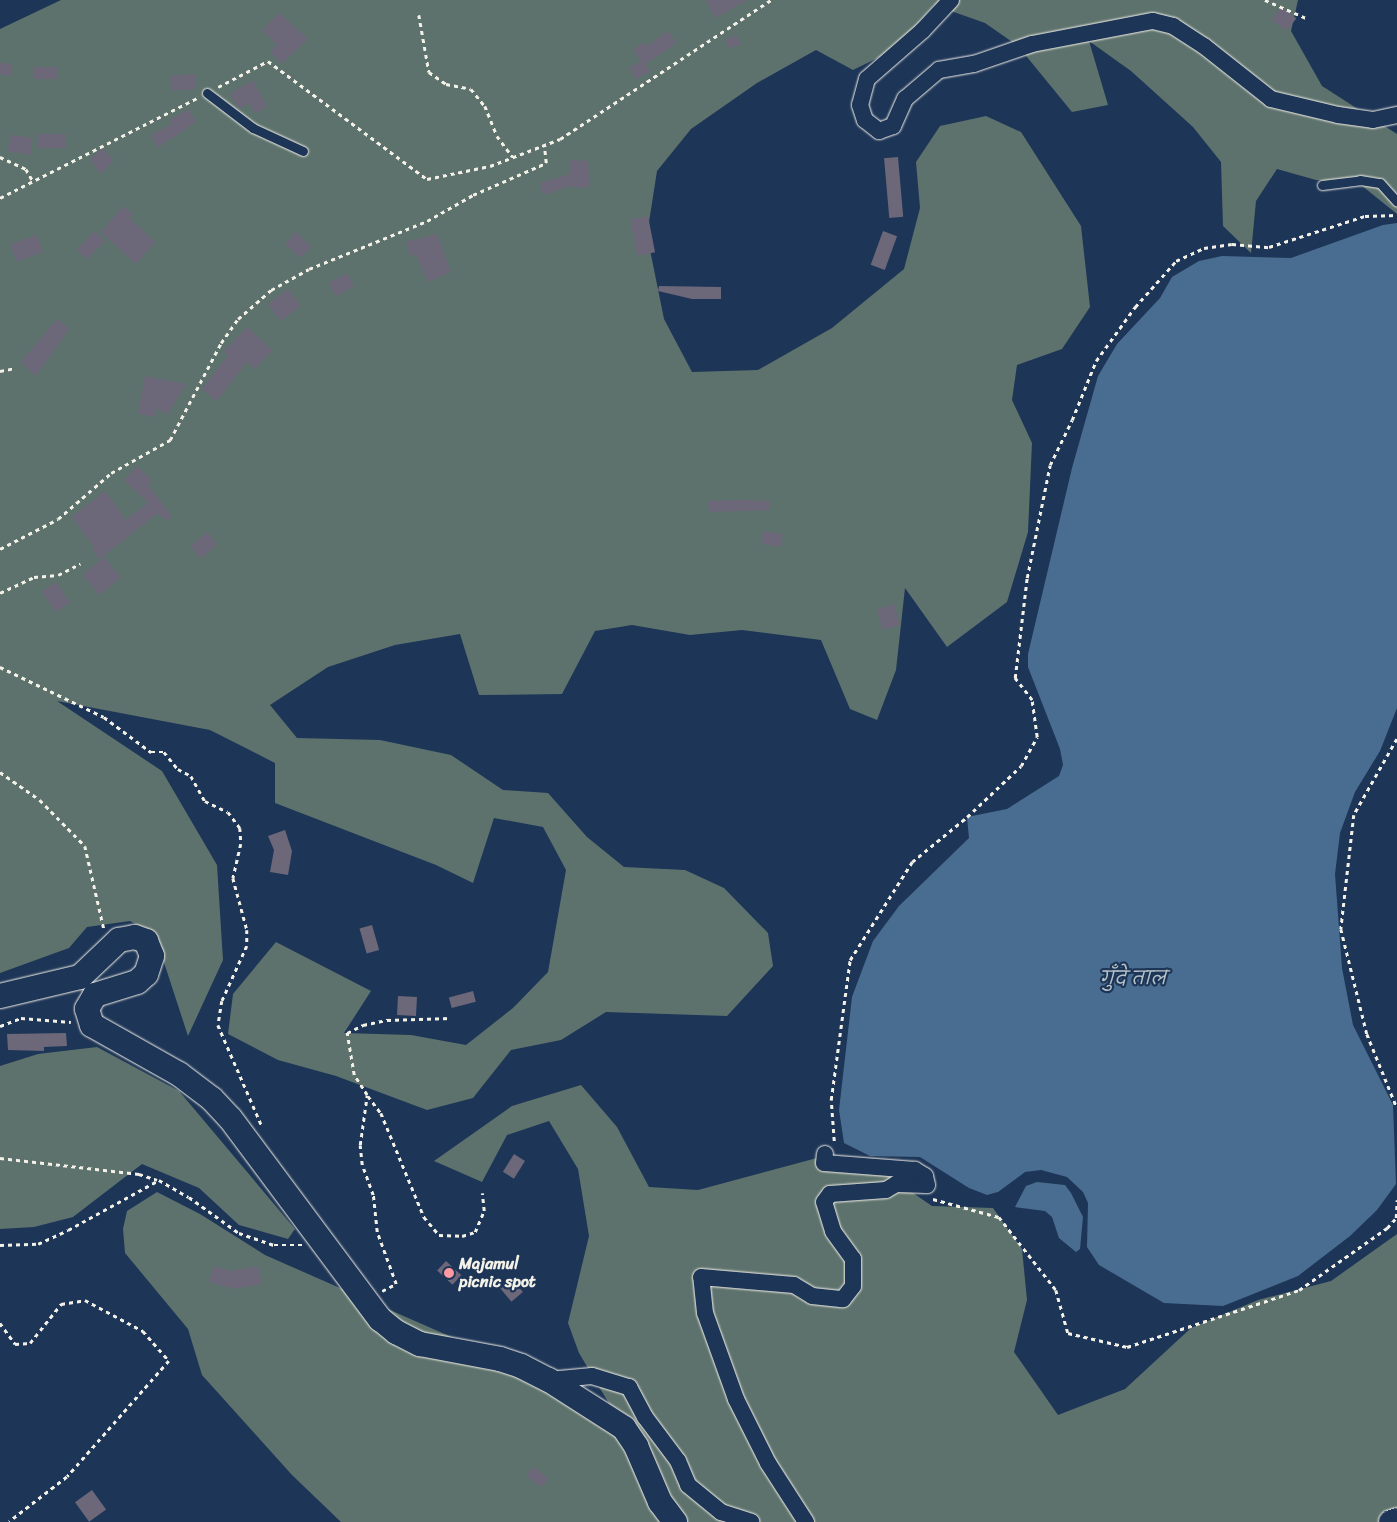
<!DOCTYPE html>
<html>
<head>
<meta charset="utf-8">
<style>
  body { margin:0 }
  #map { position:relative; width:1397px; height:1522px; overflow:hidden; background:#1d3557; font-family:Sriracha,"Playpen Sans Deva",sans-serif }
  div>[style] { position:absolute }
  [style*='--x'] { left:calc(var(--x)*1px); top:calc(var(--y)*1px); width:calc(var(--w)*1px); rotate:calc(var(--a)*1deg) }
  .green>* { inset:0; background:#5d726d }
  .water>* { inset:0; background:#496d90 }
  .building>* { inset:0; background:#6c6779; transform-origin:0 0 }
  .path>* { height:2.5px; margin-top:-1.25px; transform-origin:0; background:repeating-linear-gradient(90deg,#f4f1e8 0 4px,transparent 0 8px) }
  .roads { filter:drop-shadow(0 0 1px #f4f1e8) drop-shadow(0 0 1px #f4f1e8) }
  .lane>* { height:9px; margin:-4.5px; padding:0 4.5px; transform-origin:4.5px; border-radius:4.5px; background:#1d3557 }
  .street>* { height:16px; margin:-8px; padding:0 8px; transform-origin:8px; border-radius:8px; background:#1d3557 }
  .secondary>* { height:24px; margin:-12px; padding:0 12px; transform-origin:12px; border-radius:12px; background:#1d3557 }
  .dots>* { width:14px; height:14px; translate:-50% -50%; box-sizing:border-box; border:2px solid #1d3557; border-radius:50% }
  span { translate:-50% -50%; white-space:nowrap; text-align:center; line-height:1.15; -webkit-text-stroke:4.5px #1d3557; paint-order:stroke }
  .poi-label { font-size:16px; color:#f4f1e8; font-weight:700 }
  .left { translate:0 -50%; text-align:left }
  .water-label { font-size:18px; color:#b8c3c9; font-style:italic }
</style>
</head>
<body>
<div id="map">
  <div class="green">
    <i style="clip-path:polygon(61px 0,1298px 0,1291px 31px,1322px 86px,1397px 134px,1397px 214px,1361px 185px,1316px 180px,1277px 169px,1256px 201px,1251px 253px,1223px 226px,1221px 162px,1193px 127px,1131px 71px,1089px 41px,1108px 105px,1072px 112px,1018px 46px,985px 23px,934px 5px,894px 50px,853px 70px,816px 50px,757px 83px,691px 129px,657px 171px,647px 235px,664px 319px,692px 372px,758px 370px,832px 328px,904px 269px,920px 208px,916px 162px,940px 126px,986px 116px,1021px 132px,1081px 226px,1090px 307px,1062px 349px,1017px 365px,1012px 400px,1032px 443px,1028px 532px,1007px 602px,947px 647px,905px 588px,896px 670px,877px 720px,850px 709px,821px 640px,742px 630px,690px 635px,632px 625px,595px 631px,562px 694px,479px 695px,460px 634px,395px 645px,328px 667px,270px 705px,297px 738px,380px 740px,451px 755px,503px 790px,548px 793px,587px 837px,624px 867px,685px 870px,724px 888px,768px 933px,773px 966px,727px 1016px,606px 1012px,561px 1040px,511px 1050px,473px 1098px,427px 1110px,336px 1076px,278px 1060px,228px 1034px,233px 994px,276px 942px,371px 991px,344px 1033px,411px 1035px,466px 1045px,513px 1008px,548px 972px,566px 870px,543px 827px,494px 818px,473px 883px,436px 865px,275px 803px,275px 763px,210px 730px,57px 701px,162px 771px,217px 865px,223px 960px,188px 1036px,155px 935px,130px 921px,87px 927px,69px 948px,0 973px,0 29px)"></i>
    <i style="clip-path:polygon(97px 1047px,179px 1091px,295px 1229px,288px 1239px,239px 1225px,199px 1188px,142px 1164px,73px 1217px,34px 1227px,0 1229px,0 1066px,38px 1054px)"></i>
    <i style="clip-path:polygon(581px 1085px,617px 1127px,649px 1187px,698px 1190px,817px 1158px,888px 1176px,932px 1206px,993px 1208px,1022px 1249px,1027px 1300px,1014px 1352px,1058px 1415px,1125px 1389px,1191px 1328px,1258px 1300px,1331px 1281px,1397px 1234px,1397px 1522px,341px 1522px,292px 1475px,202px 1375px,188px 1329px,125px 1253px,123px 1229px,127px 1211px,157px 1192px,200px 1214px,265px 1255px,549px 1380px,623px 1427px,579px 1353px,568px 1323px,589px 1236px,578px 1169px,549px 1121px,507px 1135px,482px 1182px,434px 1161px,512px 1106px)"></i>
  </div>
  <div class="water">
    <i style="clip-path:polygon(1397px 223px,1397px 708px,1380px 751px,1355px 792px,1340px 833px,1335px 874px,1342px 968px,1353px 1025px,1393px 1105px,1396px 1184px,1377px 1210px,1350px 1236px,1298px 1276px,1223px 1306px,1164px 1303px,1099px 1265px,1087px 1247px,1088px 1203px,1083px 1192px,1067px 1177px,1041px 1170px,1025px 1172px,998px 1192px,987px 1195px,969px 1188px,920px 1157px,870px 1156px,844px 1143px,839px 1110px,852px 997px,873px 941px,899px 906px,969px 838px,967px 817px,1007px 809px,1059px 776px,1063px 765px,1060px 749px,1028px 667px,1028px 654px,1072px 468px,1098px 376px,1117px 344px,1160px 298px,1172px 277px,1199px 261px,1222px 256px,1291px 258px,1383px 225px)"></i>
    <i style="clip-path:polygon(1037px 1182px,1065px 1185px,1071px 1193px,1083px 1217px,1080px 1249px,1076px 1252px,1059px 1238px,1052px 1217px,1045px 1211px,1015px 1207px,1026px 1186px)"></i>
  </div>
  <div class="building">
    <i style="clip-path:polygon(706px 0,748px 0,715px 18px)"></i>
    <i style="left:1281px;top:7px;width:19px;height:16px;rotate:36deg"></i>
    <i style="clip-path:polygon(279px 13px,308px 39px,281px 64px,270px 51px,277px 45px,262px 30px)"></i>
    <i style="clip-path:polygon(668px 31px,676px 43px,646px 64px,650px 71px,635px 80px,630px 67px,641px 62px,633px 50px,644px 42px,647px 46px)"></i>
    <i style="clip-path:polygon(736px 35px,741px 45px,729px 48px,725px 40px)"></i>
    <i style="clip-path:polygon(0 63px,11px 64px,11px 76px,0 75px)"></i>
    <i style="left:58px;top:67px;width:12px;height:24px;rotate:90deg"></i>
    <i style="left:195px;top:74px;width:15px;height:25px;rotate:86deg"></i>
    <i style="clip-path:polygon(253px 80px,267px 107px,255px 114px,249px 103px,239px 109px,230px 94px)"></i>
    <i style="clip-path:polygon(189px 109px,196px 122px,157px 148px,151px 135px,172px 124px,169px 120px)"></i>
    <i style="left:66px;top:134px;width:14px;height:29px;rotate:90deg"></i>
    <i style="left:10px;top:135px;width:23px;height:17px;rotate:7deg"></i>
    <i style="clip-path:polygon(102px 148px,114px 160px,100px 174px,90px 159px)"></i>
    <i style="left:898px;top:157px;width:60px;height:14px;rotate:85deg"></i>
    <i style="clip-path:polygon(570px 160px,588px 161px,590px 187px,574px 188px,573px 185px,543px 195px,540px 183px,570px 174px)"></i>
    <i style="clip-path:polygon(123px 206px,133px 214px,129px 218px,155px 242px,136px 264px,101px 232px)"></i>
    <i style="left:648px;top:216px;width:37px;height:18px;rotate:79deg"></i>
    <i style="left:95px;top:231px;width:14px;height:26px;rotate:45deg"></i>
    <i style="left:883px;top:231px;width:15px;height:36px;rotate:20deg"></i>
    <i style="left:296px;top:232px;width:21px;height:16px;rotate:43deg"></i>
    <i style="clip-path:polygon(437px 234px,451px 272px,428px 282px,416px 254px,410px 256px,406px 242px)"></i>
    <i style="left:37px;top:235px;width:18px;height:28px;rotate:71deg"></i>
    <i style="left:347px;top:273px;width:15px;height:21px;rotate:62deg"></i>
    <i style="clip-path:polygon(659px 286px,721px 287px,721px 299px,692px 299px,658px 291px)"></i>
    <i style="left:288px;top:289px;width:21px;height:25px;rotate:53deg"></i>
    <i style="clip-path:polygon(57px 319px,69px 329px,36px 376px,21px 362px)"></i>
    <i style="clip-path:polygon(247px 327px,272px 350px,255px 369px,247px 362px,217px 401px,202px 389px,228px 355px,224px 351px)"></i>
    <i style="clip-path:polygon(145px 376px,186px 384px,167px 415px,157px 408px,155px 417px,138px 414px)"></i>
    <i style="clip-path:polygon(137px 466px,152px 480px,148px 485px,172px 516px,167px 521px,158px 513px,99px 559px,92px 550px,95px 548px,72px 517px,105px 491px,126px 520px,148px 503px,124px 480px)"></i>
    <i style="clip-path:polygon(739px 500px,769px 501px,769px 510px,709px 512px,708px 501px)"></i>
    <i style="left:763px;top:531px;width:20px;height:13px;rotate:9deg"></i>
    <i style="left:207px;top:532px;width:16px;height:22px;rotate:50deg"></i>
    <i style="left:104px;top:557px;width:26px;height:28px;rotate:50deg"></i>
    <i style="left:56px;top:582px;width:25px;height:17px;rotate:56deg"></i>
    <i style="left:894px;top:604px;width:22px;height:18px;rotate:74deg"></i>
    <i style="clip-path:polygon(285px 830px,292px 851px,288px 875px,270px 872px,274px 850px,268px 836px)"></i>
    <i style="left:372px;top:925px;width:26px;height:13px;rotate:74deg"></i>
    <i style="left:473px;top:991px;width:11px;height:25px;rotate:75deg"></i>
    <i style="left:398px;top:996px;width:19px;height:19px;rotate:3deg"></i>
    <i style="clip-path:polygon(66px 1033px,67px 1046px,44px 1047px,44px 1051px,8px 1050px,7px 1034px)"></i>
    <i style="left:514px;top:1154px;width:13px;height:21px;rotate:32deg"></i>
    <i style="left:446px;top:1261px;width:21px;height:13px;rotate:43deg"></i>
    <i style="clip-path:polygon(214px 1266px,231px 1271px,258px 1266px,262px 1284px,234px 1289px,209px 1282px)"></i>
    <i style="left:512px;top:1279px;width:17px;height:15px;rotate:50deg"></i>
    <i style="left:533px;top:1467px;width:19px;height:11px;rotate:36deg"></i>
    <i style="left:92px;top:1490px;width:24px;height:21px;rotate:54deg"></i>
  </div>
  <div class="path">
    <i style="--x:1265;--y:0;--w:47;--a:23.8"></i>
    <i style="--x:419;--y:15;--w:58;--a:80"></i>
    <i style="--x:429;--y:72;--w:21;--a:35"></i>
    <i style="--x:446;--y:84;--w:25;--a:11"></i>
    <i style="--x:471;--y:89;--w:22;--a:51"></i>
    <i style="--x:485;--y:106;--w:32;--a:68"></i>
    <i style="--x:497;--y:136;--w:26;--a:53"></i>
    <i style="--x:218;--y:87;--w:56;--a:-27.5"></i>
    <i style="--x:268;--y:61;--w:198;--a:36.6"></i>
    <i style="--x:427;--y:179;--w:64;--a:-11.7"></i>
    <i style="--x:490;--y:166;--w:75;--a:-21.1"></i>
    <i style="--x:560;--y:139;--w:253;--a:-33.4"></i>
    <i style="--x:0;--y:157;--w:29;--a:25"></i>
    <i style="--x:26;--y:169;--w:14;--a:60"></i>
    <i style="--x:0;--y:198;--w:221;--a:-26.9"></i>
    <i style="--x:0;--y:371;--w:15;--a:-11"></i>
    <i style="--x:0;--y:549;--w:65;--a:-27.3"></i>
    <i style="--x:58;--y:519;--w:70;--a:-41"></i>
    <i style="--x:111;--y:473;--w:68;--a:-29.2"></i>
    <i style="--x:170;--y:440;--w:110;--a:-62.3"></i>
    <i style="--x:221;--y:343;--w:29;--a:-55"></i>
    <i style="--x:238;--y:319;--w:44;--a:-41.3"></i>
    <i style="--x:271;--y:290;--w:43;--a:-28.9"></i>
    <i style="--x:309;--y:269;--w:127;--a:-22.1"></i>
    <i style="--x:427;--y:221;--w:53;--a:-29.5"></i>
    <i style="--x:473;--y:195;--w:80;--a:-23.7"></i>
    <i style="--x:546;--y:163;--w:18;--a:-96"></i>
    <i style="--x:0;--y:593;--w:38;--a:-25"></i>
    <i style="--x:34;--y:577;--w:24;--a:-5"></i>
    <i style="--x:58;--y:575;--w:25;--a:-27"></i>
    <i style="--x:0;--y:667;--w:115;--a:25.7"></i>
    <i style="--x:104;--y:717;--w:59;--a:36.7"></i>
    <i style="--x:151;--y:752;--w:13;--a:0"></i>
    <i style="--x:164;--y:752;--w:22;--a:51"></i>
    <i style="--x:178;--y:769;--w:15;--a:28"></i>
    <i style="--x:191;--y:776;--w:29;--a:61"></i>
    <i style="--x:205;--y:801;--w:25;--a:26"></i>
    <i style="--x:228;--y:812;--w:20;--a:53"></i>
    <i style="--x:240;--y:828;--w:16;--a:86"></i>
    <i style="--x:241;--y:844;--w:35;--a:103"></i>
    <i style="--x:233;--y:878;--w:54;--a:74.9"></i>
    <i style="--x:247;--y:930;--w:16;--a:90"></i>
    <i style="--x:247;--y:946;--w:60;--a:114.4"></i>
    <i style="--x:222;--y:1001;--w:24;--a:99"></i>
    <i style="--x:218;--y:1025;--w:110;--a:66.5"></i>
    <i style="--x:1397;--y:739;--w:87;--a:119.5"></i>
    <i style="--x:1354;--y:815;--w:115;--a:96.5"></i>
    <i style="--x:1341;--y:929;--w:108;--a:76.1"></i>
    <i style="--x:1367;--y:1034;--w:80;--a:67.9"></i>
    <i style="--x:0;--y:772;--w:49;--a:35"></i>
    <i style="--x:40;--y:800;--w:64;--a:45.6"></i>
    <i style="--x:85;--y:846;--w:85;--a:77.1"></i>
    <i style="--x:0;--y:1026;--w:22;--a:-21"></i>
    <i style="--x:21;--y:1018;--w:50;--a:4.6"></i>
    <i style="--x:368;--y:1096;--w:21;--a:53"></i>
    <i style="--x:381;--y:1113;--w:113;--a:67.5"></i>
    <i style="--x:424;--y:1217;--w:23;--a:50"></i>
    <i style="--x:439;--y:1235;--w:23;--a:2"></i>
    <i style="--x:462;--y:1236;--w:14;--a:-17"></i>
    <i style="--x:475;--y:1232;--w:23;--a:-67"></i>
    <i style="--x:484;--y:1211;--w:18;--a:-96"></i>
    <i style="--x:834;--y:1141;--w:41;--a:-94.2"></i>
    <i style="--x:831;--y:1100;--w:141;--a:-82.3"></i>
    <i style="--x:850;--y:960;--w:116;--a:-57.7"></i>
    <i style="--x:912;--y:862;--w:71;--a:-39.3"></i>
    <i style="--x:967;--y:817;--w:74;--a:-43.4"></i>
    <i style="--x:1021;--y:766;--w:33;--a:-61"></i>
    <i style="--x:1037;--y:737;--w:37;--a:-98"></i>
    <i style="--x:1032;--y:700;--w:28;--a:-128"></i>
    <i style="--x:1015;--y:678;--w:101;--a:-83.2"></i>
    <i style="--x:1027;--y:578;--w:115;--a:-78.5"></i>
    <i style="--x:1050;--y:465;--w:50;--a:-63.9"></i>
    <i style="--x:1072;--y:420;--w:64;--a:-67.9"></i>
    <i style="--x:1096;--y:361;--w:67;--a:-54.2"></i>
    <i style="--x:1135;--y:307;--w:62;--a:-48.3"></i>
    <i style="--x:1176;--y:261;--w:31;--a:-25"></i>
    <i style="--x:1204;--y:248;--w:28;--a:-8"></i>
    <i style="--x:1232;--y:244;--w:37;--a:5"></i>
    <i style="--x:1269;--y:247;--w:101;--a:-17.9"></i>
    <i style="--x:1365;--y:216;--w:32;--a:-2"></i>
    <i style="--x:0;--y:1158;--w:140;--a:6.6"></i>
    <i style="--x:139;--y:1174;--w:19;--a:18"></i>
    <i style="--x:933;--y:1199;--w:68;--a:15.3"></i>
    <i style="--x:999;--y:1217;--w:93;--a:52"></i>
    <i style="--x:1056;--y:1290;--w:45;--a:74.4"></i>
    <i style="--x:1068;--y:1333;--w:61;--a:13.3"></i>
    <i style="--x:1127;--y:1347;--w:181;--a:-18.3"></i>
    <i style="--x:1299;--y:1290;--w:108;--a:-35.2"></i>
    <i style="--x:1387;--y:1228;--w:13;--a:-48"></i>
    <i style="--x:1396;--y:1218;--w:18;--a:-87"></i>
    <i style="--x:0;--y:1245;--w:38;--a:-2"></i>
    <i style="--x:38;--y:1244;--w:33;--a:-25"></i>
    <i style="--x:68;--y:1230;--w:104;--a:-28.8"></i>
    <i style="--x:159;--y:1180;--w:34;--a:30"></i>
    <i style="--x:189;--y:1197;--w:62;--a:35.8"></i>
    <i style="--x:239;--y:1233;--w:37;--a:19"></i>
    <i style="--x:274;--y:1245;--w:28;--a:0"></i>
    <i style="--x:382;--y:1291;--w:16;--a:-27"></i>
    <i style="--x:396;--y:1284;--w:55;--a:-110.1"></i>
    <i style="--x:377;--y:1232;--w:37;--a:-96"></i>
    <i style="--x:373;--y:1195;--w:32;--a:-110"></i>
    <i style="--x:362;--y:1165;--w:20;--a:-96"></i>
    <i style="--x:360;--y:1145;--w:50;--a:-82"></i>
    <i style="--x:367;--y:1095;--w:24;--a:-123"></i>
    <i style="--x:354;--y:1075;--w:43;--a:-99.5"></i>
    <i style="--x:347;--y:1033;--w:18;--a:-27"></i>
    <i style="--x:363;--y:1025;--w:25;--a:-12"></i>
    <i style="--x:387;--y:1020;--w:64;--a:-1.8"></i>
    <i style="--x:0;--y:1323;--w:26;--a:54"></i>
    <i style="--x:15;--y:1344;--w:15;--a:-4"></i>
    <i style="--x:30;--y:1343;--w:50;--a:-51.5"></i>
    <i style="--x:61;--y:1304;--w:24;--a:-9"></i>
    <i style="--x:85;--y:1300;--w:66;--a:28.1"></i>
    <i style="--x:143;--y:1331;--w:40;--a:49"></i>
    <i style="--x:169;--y:1361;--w:154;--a:131.3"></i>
    <i style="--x:67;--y:1477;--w:73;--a:142.2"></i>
  </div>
  <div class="roads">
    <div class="lane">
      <i style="--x:207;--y:93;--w:58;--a:37.3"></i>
      <i style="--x:253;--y:128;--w:55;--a:24.7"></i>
      <i style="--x:1322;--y:185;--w:38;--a:-7"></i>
      <i style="--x:1360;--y:180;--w:20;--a:9"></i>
      <i style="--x:1380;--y:183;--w:25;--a:48"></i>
    </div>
    <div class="street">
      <i style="--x:951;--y:0;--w:42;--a:133.1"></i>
      <i style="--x:922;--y:31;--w:73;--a:138.9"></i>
      <i style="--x:867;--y:79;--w:27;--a:105"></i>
      <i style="--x:860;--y:105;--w:16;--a:72"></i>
      <i style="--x:865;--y:120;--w:18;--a:38"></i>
      <i style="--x:879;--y:131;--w:15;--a:-20"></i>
      <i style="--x:893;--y:126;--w:30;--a:-66"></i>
      <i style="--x:905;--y:99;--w:45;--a:-40.5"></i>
      <i style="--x:939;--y:70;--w:36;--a:-10"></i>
      <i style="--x:974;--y:64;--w:61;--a:-19"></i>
      <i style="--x:1032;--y:44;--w:123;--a:-10.8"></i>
      <i style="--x:1153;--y:21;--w:21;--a:14"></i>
      <i style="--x:1173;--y:26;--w:37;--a:33"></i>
      <i style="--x:1204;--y:46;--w:85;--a:38.3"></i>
      <i style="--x:1271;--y:99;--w:69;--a:13.4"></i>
      <i style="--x:1338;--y:115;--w:35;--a:8"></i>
      <i style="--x:1373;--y:120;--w:25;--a:-12"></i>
      <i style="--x:549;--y:1380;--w:43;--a:-5.3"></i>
      <i style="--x:592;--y:1376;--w:39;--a:17"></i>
      <i style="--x:629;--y:1387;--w:34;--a:62"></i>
      <i style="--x:645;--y:1417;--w:55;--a:53.1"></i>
      <i style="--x:678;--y:1461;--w:26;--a:67"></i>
      <i style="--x:688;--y:1485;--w:43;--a:39.3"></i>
      <i style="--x:721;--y:1512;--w:32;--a:18"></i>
      <i style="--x:806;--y:1522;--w:70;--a:-122.8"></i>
      <i style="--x:768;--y:1463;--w:72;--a:-116.6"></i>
      <i style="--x:736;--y:1399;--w:91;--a:-109.8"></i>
      <i style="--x:705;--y:1313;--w:36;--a:-96"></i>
      <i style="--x:701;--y:1277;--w:93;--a:4.9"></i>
      <i style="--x:794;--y:1285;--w:21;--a:31"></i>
      <i style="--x:812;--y:1296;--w:31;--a:6"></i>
      <i style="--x:843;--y:1299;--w:16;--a:-52"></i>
      <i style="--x:853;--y:1286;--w:27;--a:-90"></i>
      <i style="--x:853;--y:1259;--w:34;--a:-126"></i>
      <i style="--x:833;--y:1231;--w:30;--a:-107"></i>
      <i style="--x:824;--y:1202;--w:10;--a:-53"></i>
      <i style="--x:830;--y:1194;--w:56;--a:-4.1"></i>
      <i style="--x:886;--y:1190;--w:12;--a:-31"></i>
      <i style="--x:896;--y:1184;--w:31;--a:2"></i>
      <i style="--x:927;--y:1185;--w:9;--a:-103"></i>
      <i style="--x:925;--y:1176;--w:12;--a:-149"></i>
      <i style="--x:915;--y:1170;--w:91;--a:-175.6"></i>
      <i style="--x:824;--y:1163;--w:9;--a:-84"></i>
    </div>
    <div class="secondary">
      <i style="--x:0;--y:996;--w:82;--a:-13.4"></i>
      <i style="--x:80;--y:977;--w:54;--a:-43.5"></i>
      <i style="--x:119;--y:940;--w:16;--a:-11"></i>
      <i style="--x:135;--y:937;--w:12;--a:20"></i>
      <i style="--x:146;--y:941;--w:16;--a:68"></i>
      <i style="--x:152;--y:956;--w:19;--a:108"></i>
      <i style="--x:146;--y:974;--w:12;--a:138"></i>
      <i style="--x:137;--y:982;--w:44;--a:162.8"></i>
      <i style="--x:95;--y:995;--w:16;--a:120"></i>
      <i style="--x:87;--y:1009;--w:17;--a:73"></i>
      <i style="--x:92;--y:1025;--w:100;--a:29.4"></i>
      <i style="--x:179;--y:1074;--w:41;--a:37.1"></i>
      <i style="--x:212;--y:1099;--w:26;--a:47"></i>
      <i style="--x:230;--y:1118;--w:251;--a:53.3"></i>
      <i style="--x:380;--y:1319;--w:21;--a:39"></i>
      <i style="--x:396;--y:1332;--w:27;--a:27"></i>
      <i style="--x:420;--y:1344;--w:81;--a:10.6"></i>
      <i style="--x:500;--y:1359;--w:22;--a:18"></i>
      <i style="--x:521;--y:1366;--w:31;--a:27"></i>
      <i style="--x:549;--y:1380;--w:89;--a:32.6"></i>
      <i style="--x:624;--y:1428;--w:22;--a:56"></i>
      <i style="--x:636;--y:1446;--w:61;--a:66.8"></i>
      <i style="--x:660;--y:1502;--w:25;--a:53"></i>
      <i style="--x:1391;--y:1522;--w:6;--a:-18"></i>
    </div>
  </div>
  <div class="dots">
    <i style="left:449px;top:1273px;background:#ff9aa2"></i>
  </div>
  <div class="poi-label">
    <span class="left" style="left:459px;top:1273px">Majamul<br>picnic spot</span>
  </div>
  <div class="water-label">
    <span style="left:1133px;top:978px">गुँदे ताल</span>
  </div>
</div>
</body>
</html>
